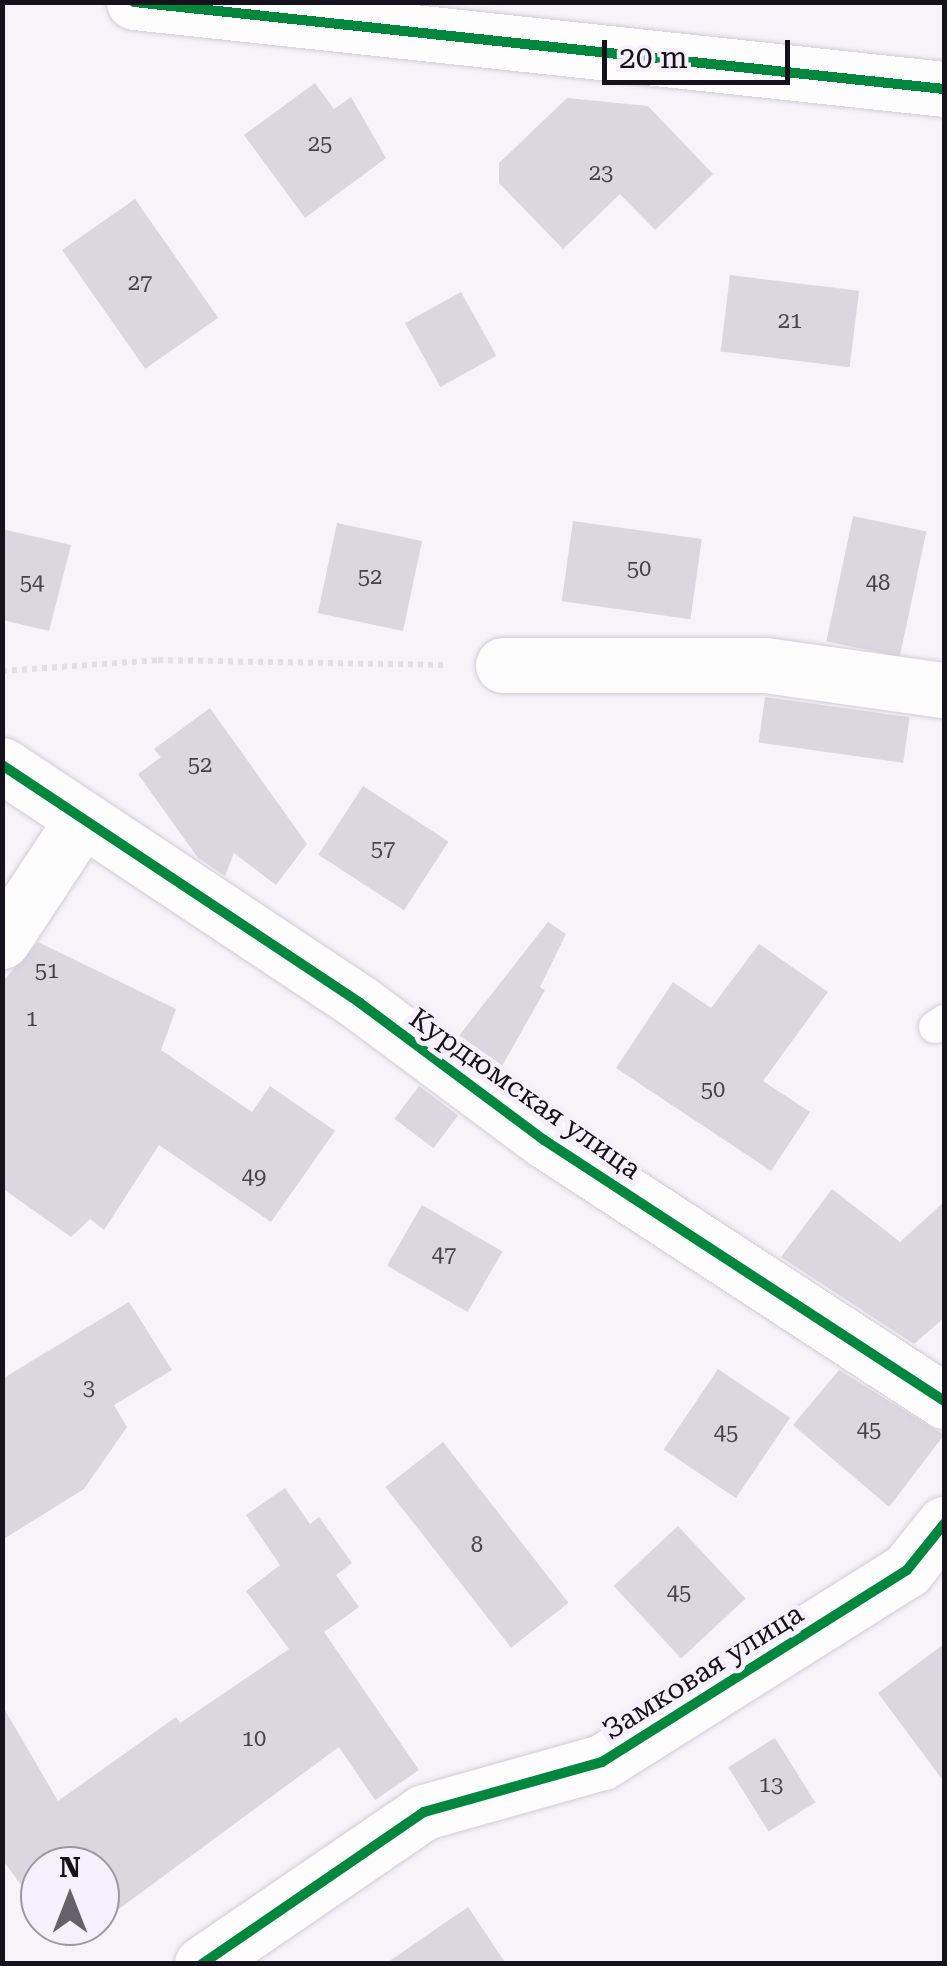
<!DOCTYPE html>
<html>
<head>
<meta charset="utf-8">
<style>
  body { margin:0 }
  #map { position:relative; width:947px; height:1966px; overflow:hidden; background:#f6f3f9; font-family:"Roboto Serif",serif }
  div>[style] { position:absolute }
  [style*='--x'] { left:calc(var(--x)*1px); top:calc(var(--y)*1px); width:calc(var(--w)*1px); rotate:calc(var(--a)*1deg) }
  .building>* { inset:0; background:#dad7df; transform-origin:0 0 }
  .path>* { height:6px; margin-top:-3px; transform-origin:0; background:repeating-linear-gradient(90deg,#e1dfe2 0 5px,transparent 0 10px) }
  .roads { filter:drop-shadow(0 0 2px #d0cdd5) drop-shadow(0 0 2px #d0cdd5) }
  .service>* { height:32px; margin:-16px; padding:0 16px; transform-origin:16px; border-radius:16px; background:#fefdfe }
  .minor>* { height:55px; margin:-27.5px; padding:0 27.5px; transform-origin:27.5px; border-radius:27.5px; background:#fefdfe }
  .cycleway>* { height:10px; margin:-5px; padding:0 5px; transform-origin:5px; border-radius:5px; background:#00873e }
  span { translate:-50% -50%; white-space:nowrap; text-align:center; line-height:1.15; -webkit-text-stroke:10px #f5f0fc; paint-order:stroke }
  .number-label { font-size:22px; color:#47434d }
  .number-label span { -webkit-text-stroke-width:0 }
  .street-label { font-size:28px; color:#16121c }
  .frame { position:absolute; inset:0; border:5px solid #16121c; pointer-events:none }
  .north { position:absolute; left:20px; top:1846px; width:100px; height:100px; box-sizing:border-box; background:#f5f0fc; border:2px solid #9c97a2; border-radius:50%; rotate:0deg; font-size:28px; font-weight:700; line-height:40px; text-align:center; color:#16121c }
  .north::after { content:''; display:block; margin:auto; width:35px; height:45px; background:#646169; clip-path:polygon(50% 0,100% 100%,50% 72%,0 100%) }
  .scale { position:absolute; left:602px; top:40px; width:188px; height:45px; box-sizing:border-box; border:5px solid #16121c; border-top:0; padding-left:12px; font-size:30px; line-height:35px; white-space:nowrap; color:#16121c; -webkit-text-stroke:8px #f5f0fc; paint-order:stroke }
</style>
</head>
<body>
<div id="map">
  <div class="building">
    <i style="clip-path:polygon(315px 83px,334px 109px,351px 97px,386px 158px,305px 218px,244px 135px)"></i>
    <i style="clip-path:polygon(567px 98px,648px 106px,713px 174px,655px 230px,620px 194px,563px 249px,499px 183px,499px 163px)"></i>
    <i style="left:135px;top:199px;width:145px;height:89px;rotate:55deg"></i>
    <i style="left:730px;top:275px;width:130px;height:77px;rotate:7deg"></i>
    <i style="left:461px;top:292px;width:73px;height:64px;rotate:61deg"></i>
    <i style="left:853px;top:516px;width:75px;height:128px;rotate:12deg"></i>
    <i style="left:573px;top:521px;width:130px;height:81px;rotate:8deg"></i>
    <i style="left:337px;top:523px;width:87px;height:92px;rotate:12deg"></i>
    <i style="clip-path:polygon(2px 529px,71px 545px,49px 631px,2px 620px)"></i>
    <i style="left:765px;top:697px;width:146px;height:46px;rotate:8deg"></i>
    <i style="clip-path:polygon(210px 708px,307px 844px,276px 885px,234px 853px,225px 876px,198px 858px,138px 774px,161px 757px,154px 749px)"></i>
    <i style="left:363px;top:786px;width:102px;height:82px;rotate:33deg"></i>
    <i style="clip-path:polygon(548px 922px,566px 934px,540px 987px,545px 990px,502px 1066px,494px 1064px,458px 1037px)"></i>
    <i style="clip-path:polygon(38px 942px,176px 1009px,161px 1050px,252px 1112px,270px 1086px,335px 1131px,271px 1222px,159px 1145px,104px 1230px,90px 1219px,71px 1237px,2px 1188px,2px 982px)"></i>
    <i style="clip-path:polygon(759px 944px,828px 992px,763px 1081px,810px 1112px,771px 1171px,616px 1068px,673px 982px,711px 1008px)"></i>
    <i style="left:419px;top:1086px;width:49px;height:41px;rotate:37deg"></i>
    <i style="clip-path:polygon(832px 1189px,900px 1242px,944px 1202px,944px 1318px,914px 1344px,781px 1257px)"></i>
    <i style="left:422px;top:1205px;width:93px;height:70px;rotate:30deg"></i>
    <i style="clip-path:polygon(129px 1302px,172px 1370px,114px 1405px,127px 1427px,84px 1489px,2px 1540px,2px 1379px)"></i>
    <i style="left:718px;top:1369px;width:87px;height:97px;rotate:34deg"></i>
    <i style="clip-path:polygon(839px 1370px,944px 1435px,889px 1507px,793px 1425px)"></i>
    <i style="left:443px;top:1442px;width:204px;height:73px;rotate:52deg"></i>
    <i style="clip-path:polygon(285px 1488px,310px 1524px,319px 1517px,352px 1563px,336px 1575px,359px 1607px,324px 1632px,419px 1770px,375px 1800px,339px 1747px,100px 1923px,100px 1866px,40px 1866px,40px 1911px,2px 1859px,2px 1705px,58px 1801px,176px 1717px,180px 1723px,289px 1649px,246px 1591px,280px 1565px,246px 1515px)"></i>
    <i style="left:678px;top:1526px;width:99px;height:88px;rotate:47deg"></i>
    <i style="clip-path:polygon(944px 1644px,944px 1782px,878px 1693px)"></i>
    <i style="left:775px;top:1738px;width:76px;height:55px;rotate:58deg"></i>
    <i style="clip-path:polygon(468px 1907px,506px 1964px,385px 1964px)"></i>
    <i style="clip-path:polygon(51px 1926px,95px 1926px,66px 1947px)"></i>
  </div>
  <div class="path">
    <i style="--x:2;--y:671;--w:156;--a:-4"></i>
    <i style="--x:158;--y:660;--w:288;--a:1"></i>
  </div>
  <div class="roads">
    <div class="service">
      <i style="--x:935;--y:1027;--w:11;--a:-34"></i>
    </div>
    <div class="minor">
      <i style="--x:134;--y:2;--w:815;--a:6.13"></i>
      <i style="--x:503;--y:665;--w:262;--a:0"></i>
      <i style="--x:765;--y:665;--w:181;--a:8"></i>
      <i style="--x:2;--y:765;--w:430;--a:33.6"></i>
      <i style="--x:360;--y:1003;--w:229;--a:36.7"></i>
      <i style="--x:544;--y:1140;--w:478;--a:33.1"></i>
      <i style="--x:2;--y:941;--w:144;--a:-56.6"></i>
      <i style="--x:202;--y:1964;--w:269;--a:-34.4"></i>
      <i style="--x:424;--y:1812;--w:185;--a:-15.7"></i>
      <i style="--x:602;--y:1762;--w:360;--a:-32.2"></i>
      <i style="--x:907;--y:1570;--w:59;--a:-51.2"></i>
    </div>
  </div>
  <div class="cycleway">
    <i style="--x:134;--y:2;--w:815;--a:6.13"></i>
    <i style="--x:2;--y:765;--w:430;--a:33.6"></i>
    <i style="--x:360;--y:1003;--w:229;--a:36.7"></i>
    <i style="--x:544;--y:1140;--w:478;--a:33.1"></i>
    <i style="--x:202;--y:1964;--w:269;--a:-34.4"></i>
    <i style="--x:424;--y:1812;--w:185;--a:-15.7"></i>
    <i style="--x:602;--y:1762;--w:360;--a:-32.2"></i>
    <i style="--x:907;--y:1570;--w:59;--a:-51.2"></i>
  </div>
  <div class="number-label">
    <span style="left:320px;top:144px">25</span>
    <span style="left:601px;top:173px">23</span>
    <span style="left:140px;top:283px">27</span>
    <span style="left:790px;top:321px">21</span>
    <span style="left:639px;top:569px">50</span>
    <span style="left:370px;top:577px">52</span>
    <span style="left:32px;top:583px">54</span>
    <span style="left:878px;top:583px">48</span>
    <span style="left:200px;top:765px">52</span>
    <span style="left:383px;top:849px">57</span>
    <span style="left:47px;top:971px">51</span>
    <span style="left:32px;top:1019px">1</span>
    <span style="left:713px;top:1090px">50</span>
    <span style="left:254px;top:1177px">49</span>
    <span style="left:444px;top:1255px">47</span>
    <span style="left:89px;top:1388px">3</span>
    <span style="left:869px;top:1430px">45</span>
    <span style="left:726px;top:1433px">45</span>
    <span style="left:477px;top:1545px">8</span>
    <span style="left:679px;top:1593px">45</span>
    <span style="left:254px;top:1739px">10</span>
    <span style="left:771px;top:1785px">13</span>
  </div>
  <div class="street-label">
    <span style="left:525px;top:1094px;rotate:35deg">Курдюмская улица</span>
    <span style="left:703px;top:1672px;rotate:-32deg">Замковая улица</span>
  </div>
  <div class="frame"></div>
  <div class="north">N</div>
  <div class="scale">20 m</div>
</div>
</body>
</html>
